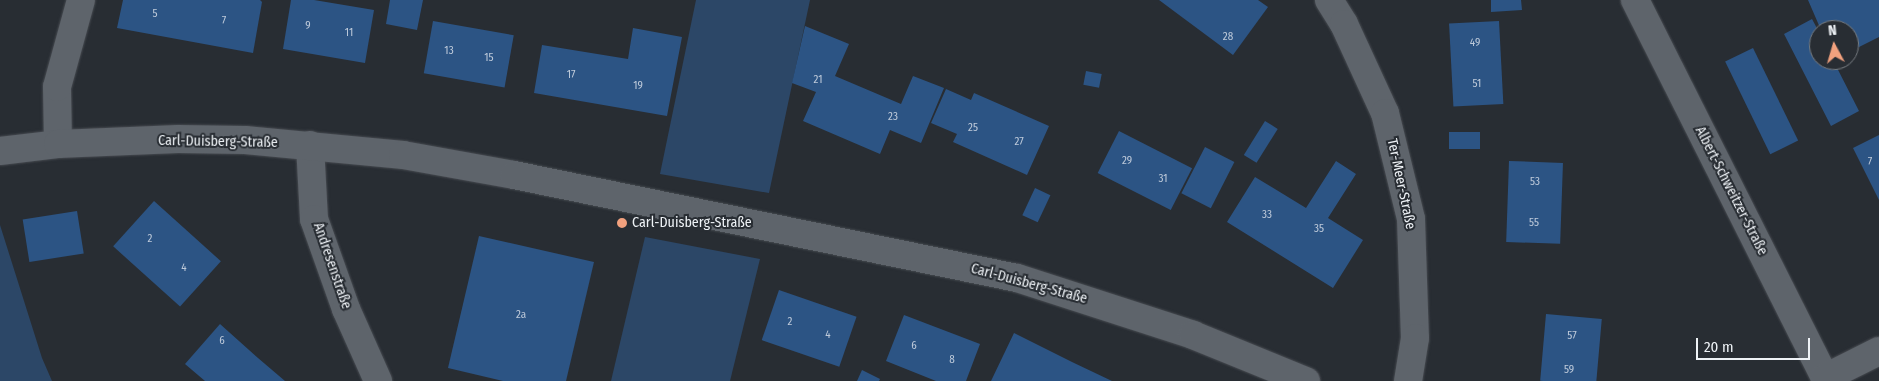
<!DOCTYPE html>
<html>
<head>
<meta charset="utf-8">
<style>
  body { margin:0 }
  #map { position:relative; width:1879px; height:381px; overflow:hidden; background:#282d33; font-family:"Fira Sans Condensed",sans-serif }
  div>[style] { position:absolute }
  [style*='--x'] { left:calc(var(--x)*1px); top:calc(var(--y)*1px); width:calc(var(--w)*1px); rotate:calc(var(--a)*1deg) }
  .green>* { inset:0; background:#2c4767 }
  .building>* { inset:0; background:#2c5484; transform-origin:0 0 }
  .roads { filter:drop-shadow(0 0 1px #464a50) drop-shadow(0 0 1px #464a50) }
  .street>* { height:28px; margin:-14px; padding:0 14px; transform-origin:14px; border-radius:14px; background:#5e646b }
  .dots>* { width:14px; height:14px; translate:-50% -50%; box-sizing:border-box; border:2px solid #282d33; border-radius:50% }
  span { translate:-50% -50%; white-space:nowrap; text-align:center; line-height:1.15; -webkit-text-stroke:4px #282d33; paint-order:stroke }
  .number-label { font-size:11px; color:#becada }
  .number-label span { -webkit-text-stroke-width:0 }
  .street-label { font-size:14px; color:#eef2f6 }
  .poi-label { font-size:14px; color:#eef2f6 }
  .left { translate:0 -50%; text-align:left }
  .north { position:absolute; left:1809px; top:20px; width:50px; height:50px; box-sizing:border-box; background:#282d33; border:1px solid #777c81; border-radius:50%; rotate:354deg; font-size:14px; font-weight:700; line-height:20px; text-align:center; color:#eef2f6 }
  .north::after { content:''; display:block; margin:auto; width:18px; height:22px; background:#f2a17e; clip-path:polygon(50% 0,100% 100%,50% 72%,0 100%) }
  .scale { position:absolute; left:1696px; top:338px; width:114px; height:22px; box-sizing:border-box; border:2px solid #eef2f6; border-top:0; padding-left:6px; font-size:15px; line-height:18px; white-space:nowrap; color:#eef2f6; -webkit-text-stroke:4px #282d33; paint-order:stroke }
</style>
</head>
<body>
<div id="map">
  <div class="green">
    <i style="clip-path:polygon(696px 0,810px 0,769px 193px,660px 174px)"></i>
    <i style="clip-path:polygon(0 225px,42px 358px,52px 381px,0 381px)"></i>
    <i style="clip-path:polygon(645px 237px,760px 259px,730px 381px,611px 381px)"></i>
  </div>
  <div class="building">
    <i style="clip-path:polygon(123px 0,260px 0,262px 2px,253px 53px,117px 28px)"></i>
    <i style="clip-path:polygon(291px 0,314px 0,374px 10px,365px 63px,283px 49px)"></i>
    <i style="clip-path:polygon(390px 0,423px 0,417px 30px,386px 24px)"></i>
    <i style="clip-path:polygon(1159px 0,1258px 0,1268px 7px,1233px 55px)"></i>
    <i style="clip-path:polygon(1491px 0,1521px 0,1522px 10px,1491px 12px)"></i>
    <i style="clip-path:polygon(1808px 0,1879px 0,1879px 37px,1849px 52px,1849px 30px,1821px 30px)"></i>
    <i style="clip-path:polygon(1812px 19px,1819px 32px,1819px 60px,1833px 60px,1859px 111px,1831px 126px,1784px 34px)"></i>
    <i style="left:433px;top:21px;width:82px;height:53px;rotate:10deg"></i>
    <i style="left:1499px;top:21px;width:83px;height:50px;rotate:87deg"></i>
    <i style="clip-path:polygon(805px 26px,849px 44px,835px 76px,901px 104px,913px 76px,944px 88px,921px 143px,890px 130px,880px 154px,803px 121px,816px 92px,792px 83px)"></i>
    <i style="clip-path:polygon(633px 28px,682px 37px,667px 116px,534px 93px,542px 45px,628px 59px)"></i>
    <i style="left:1753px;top:48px;width:103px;height:31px;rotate:64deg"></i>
    <i style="left:1086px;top:71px;width:16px;height:14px;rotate:11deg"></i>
    <i style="clip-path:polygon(946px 89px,971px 100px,974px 93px,1049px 126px,1027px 175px,953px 142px,957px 134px,931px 123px)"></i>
    <i style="left:1265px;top:121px;width:15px;height:40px;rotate:32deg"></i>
    <i style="left:1119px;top:131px;width:82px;height:47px;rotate:27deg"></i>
    <i style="left:1449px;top:132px;width:31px;height:17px"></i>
    <i style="clip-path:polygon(1879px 135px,1879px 200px,1853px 148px)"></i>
    <i style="left:1205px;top:147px;width:33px;height:52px;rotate:27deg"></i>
    <i style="clip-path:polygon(1336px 161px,1356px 174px,1328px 218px,1363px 240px,1333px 288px,1227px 222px,1255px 177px,1306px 208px)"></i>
    <i style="left:1509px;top:161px;width:54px;height:81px;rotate:2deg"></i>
    <i style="left:1035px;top:188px;width:17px;height:30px;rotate:25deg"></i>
    <i style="left:154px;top:201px;width:90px;height:61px;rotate:42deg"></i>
    <i style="left:77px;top:211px;width:43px;height:55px;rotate:81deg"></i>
    <i style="clip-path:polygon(479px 236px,594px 262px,566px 381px,503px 381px,448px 368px)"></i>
    <i style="left:779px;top:290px;width:82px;height:53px;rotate:19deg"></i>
    <i style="left:1546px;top:314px;width:56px;height:67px;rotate:5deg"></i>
    <i style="clip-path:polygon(904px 315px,980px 344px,966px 381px,936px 381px,886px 361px)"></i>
    <i style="clip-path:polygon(220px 324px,258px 358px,285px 381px,205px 381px,185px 364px)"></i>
    <i style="clip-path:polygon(1014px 333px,1072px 362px,1112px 381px,991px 381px)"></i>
    <i style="clip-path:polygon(862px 370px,880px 379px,879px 381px,857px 381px)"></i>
  </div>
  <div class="roads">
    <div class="street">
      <i style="--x:1329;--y:0;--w:28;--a:58"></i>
      <i style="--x:1344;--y:24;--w:98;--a:65.3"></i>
      <i style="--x:1385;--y:113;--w:109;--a:76.2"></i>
      <i style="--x:1411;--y:219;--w:119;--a:88.1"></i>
      <i style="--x:1415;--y:338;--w:44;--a:99.2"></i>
      <i style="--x:1635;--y:0;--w:427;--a:63.3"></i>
      <i style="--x:58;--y:144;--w:57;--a:-91"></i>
      <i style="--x:57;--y:87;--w:90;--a:-74.6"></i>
      <i style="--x:310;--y:145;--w:74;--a:86.9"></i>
      <i style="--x:314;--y:219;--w:96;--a:70.4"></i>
      <i style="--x:346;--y:309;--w:79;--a:66"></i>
      <i style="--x:0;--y:151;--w:58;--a:-6.9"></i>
      <i style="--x:58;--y:144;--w:120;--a:-2.4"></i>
      <i style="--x:178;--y:139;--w:67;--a:0.9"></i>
      <i style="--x:245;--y:140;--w:159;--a:5.4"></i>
      <i style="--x:403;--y:155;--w:113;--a:10.2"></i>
      <i style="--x:514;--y:175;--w:513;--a:11.57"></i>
      <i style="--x:1017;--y:278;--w:185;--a:17.9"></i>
      <i style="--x:1193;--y:335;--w:122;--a:22.2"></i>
      <i style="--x:1825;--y:378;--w:60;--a:-26.6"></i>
    </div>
  </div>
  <div class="dots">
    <i style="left:622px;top:223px;background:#f2a17e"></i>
  </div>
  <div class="number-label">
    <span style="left:155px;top:14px">5</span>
    <span style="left:224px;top:21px">7</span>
    <span style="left:308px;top:26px">9</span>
    <span style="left:349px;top:33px">11</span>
    <span style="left:1228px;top:37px">28</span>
    <span style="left:1475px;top:43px">49</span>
    <span style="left:449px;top:51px">13</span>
    <span style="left:489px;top:58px">15</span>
    <span style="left:571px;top:75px">17</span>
    <span style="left:818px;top:80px">21</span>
    <span style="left:1477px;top:84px">51</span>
    <span style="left:638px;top:86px">19</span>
    <span style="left:893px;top:117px">23</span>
    <span style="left:973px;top:128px">25</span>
    <span style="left:1019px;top:142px">27</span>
    <span style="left:1127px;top:161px">29</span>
    <span style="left:1870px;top:162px">7</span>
    <span style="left:1163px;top:179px">31</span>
    <span style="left:1535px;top:182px">53</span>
    <span style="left:1267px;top:215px">33</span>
    <span style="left:1534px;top:223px">55</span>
    <span style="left:1319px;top:229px">35</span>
    <span style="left:150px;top:239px">2</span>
    <span style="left:184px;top:268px">4</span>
    <span style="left:521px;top:315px">2a</span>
    <span style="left:790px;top:322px">2</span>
    <span style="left:828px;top:335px">4</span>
    <span style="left:1572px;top:336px">57</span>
    <span style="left:222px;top:341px">6</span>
    <span style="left:914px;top:346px">6</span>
    <span style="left:952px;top:360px">8</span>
    <span style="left:1569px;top:370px">59</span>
  </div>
  <div class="street-label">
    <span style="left:218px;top:142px;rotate:1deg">Carl-Duisberg-Straße</span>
    <span style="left:1401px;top:184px;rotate:78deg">Ter-Meer-Straße</span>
    <span style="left:1731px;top:191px;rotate:63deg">Albert-Schweitzer-Straße</span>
    <span style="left:332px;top:266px;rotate:71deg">Andresenstraße</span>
    <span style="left:1029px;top:284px;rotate:15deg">Carl-Duisberg-Straße</span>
  </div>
  <div class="poi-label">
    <span class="left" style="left:632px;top:223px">Carl-Duisberg-Straße</span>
  </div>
  <div class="north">N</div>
  <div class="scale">20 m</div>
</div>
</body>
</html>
